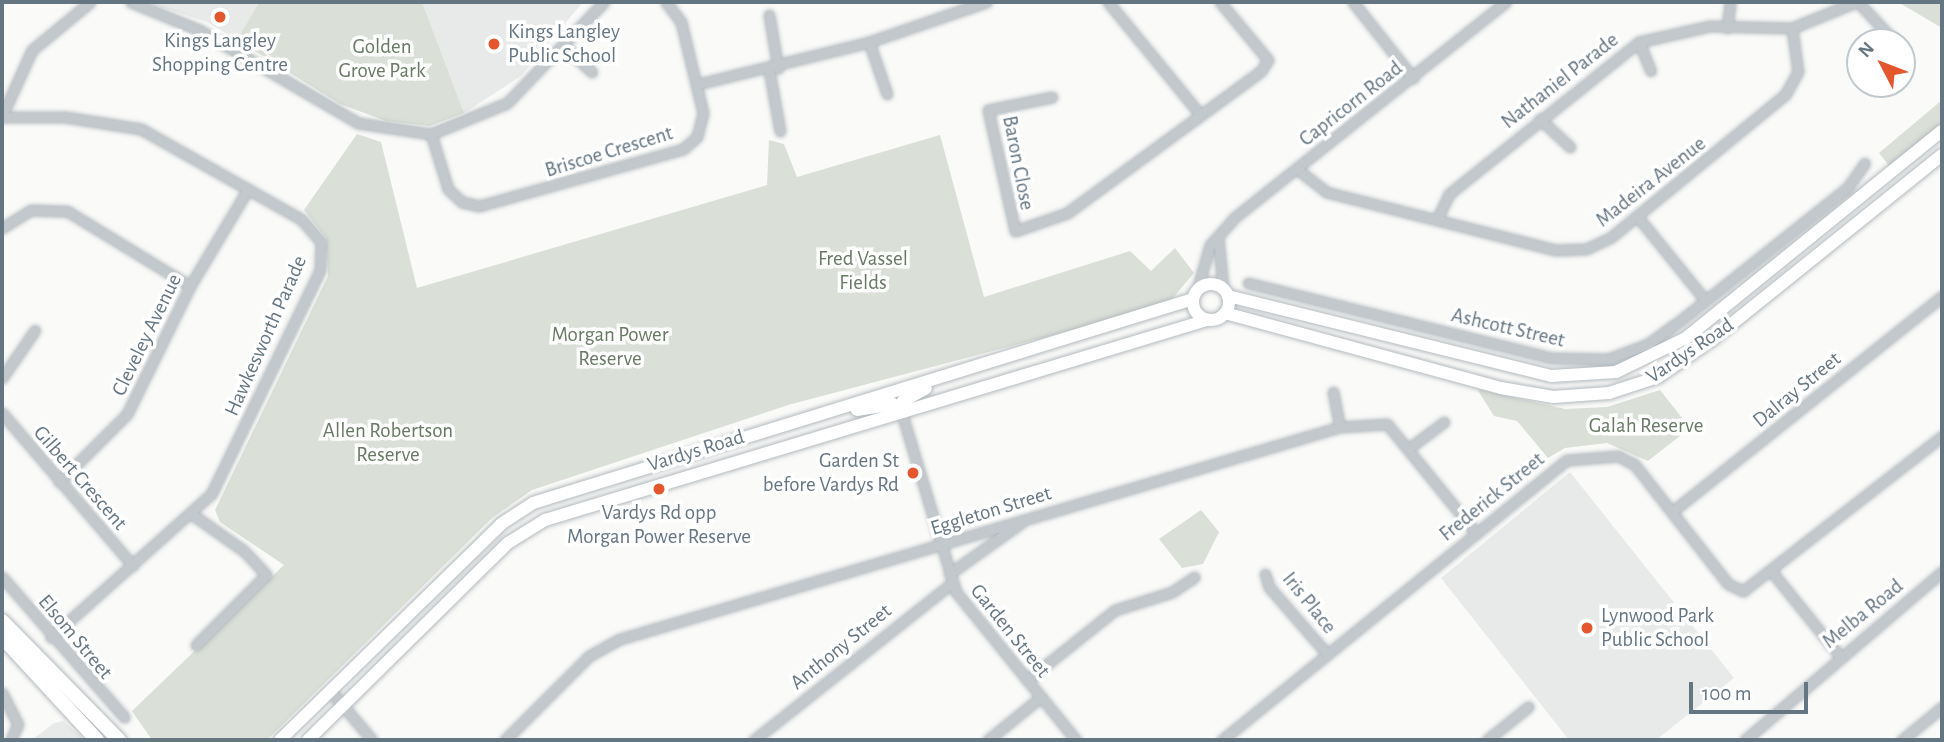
<!DOCTYPE html>
<html>
<head>
<meta charset="utf-8">
<style>
  body { margin:0 }
  #map { position:relative; width:1944px; height:742px; overflow:hidden; background:#fafaf8; font-family:"Alegreya Sans",sans-serif }
  div>[style] { position:absolute }
  [style*='--x'] { left:calc(var(--x)*1px); top:calc(var(--y)*1px); width:calc(var(--w)*1px); rotate:calc(var(--a)*1deg) }
  .built>* { inset:0; background:#e8e9e9 }
  .green>* { inset:0; background:#dadfd7 }
  .roads { filter:drop-shadow(0 0 2px #b3babf) drop-shadow(0 0 2px #b3babf) }
  .street>* { height:9px; margin:-4.5px; padding:0 4.5px; transform-origin:4.5px; border-radius:4.5px; background:#c3c8cc }
  .secondary>* { height:12px; margin:-6px; padding:0 6px; transform-origin:6px; border-radius:6px; background:#fff }
  .secondary>.ring { margin:-6px; padding:0; box-sizing:content-box; background:none; border:12px solid #fff; border-radius:50% }
  .primary>* { height:14px; margin:-7px; padding:0 7px; transform-origin:7px; border-radius:7px; background:#fff }
  .dots>* { width:19px; height:19px; translate:-50% -50%; box-sizing:border-box; border:4px solid #fff; border-radius:50% }
  span { translate:-50% -50%; white-space:nowrap; text-align:center; line-height:1.15; -webkit-text-stroke:7px #fff; paint-order:stroke }
  .poi-label { font-size:21px; color:#657683 }
  .left { translate:0 -50%; text-align:left }
  .right { translate:-100% -50%; text-align:right }
  .park-label { font-size:21px; color:#687a64 }
  .street-label { font-size:21px; color:#657683 }
  .frame { position:absolute; inset:0; border:4px solid #657683; pointer-events:none }
  .north { position:absolute; left:1846px; top:28px; width:70px; height:70px; box-sizing:border-box; background:#fff; border:2px solid #c1c8cd; border-radius:50%; rotate:312deg; font-size:19px; font-weight:700; line-height:28px; text-align:center; color:#657683 }
  .north::after { content:''; display:block; margin:auto; width:24px; height:32px; background:#e4572e; clip-path:polygon(50% 0,100% 100%,50% 72%,0 100%) }
  .scale { position:absolute; left:1689px; top:682px; width:119px; height:32px; box-sizing:border-box; border:4px solid #657683; border-top:0; padding-left:9px; font-size:21px; line-height:24px; white-space:nowrap; color:#657683; -webkit-text-stroke:5px #fff; paint-order:stroke }
</style>
</head>
<body>
<div id="map">
  <div class="built">
    <i style="clip-path:polygon(145px 2px,259px 2px,237px 40px,207px 22px)"></i>
    <i style="clip-path:polygon(422px 2px,583px 2px,521px 76px,464px 113px)"></i>
    <i style="clip-path:polygon(1570px 472px,1734px 678px,1656px 740px,1569px 740px,1441px 578px)"></i>
    <i style="clip-path:polygon(63px 721px,85px 740px,32px 740px,54px 723px)"></i>
  </div>
  <div class="green">
    <i style="clip-path:polygon(259px 2px,422px 2px,464px 113px,430px 126px,386px 121px,340px 104px,237px 40px)"></i>
    <i style="clip-path:polygon(1898px 2px,1942px 2px,1942px 28px)"></i>
    <i style="clip-path:polygon(1942px 100px,1942px 125px,1890px 167px,1879px 153px)"></i>
    <i style="clip-path:polygon(357px 134px,381px 142px,417px 288px,767px 185px,769px 140px,784px 144px,797px 177px,940px 135px,984px 297px,1130px 251px,1151px 271px,1175px 248px,1194px 273px,1167px 305px,788px 405px,532px 490px,492px 518px,267px 740px,152px 740px,132px 711px,284px 565px,220px 522px,215px 510px,328px 276px,326px 238px,304px 210px)"></i>
    <i style="clip-path:polygon(1477px 389px,1565px 409px,1607px 407px,1660px 390px,1690px 428px,1648px 461px,1607px 443px,1565px 448px,1548px 458px,1517px 421px,1494px 416px)"></i>
    <i style="clip-path:polygon(1201px 510px,1219px 532px,1203px 564px,1182px 568px,1159px 539px)"></i>
  </div>
  <div class="roads">
    <div class="street">
      <i style="--x:131;--y:2;--w:74;--a:22.4"></i>
      <i style="--x:199;--y:30;--w:184;--a:30.3"></i>
      <i style="--x:358;--y:123;--w:74;--a:8.6"></i>
      <i style="--x:431;--y:134;--w:82;--a:-22.2"></i>
      <i style="--x:507;--y:103;--w:140;--a:-46.2"></i>
      <i style="--x:1108;--y:2;--w:144;--a:50.7"></i>
      <i style="--x:1353;--y:2;--w:97;--a:51.7"></i>
      <i style="--x:1858;--y:2;--w:54;--a:47.2"></i>
      <i style="--x:769;--y:15;--w:54;--a:80.4"></i>
      <i style="--x:1727;--y:28;--w:26;--a:-83"></i>
      <i style="--x:869;--y:42;--w:55;--a:70.9"></i>
      <i style="--x:1639;--y:42;--w:31;--a:68"></i>
      <i style="--x:564;--y:46;--w:38;--a:43"></i>
      <i style="--x:1902;--y:53;--w:7;--a:63"></i>
      <i style="--x:769;--y:70;--w:62;--a:79.8"></i>
      <i style="--x:698;--y:84;--w:176;--a:-13.8"></i>
      <i style="--x:869;--y:42;--w:124;--a:-18.9"></i>
      <i style="--x:1052;--y:97;--w:65;--a:168.5"></i>
      <i style="--x:988;--y:110;--w:124;--a:77.4"></i>
      <i style="--x:1015;--y:231;--w:55;--a:-19.1"></i>
      <i style="--x:1067;--y:213;--w:240;--a:-36.2"></i>
      <i style="--x:1261;--y:71;--w:13;--a:-58"></i>
      <i style="--x:1268;--y:60;--w:75;--a:-129.6"></i>
      <i style="--x:2;--y:116;--w:72;--a:-65.6"></i>
      <i style="--x:32;--y:50;--w:75;--a:-39.6"></i>
      <i style="--x:2;--y:117;--w:63;--a:0"></i>
      <i style="--x:65;--y:117;--w:77;--a:9"></i>
      <i style="--x:141;--y:129;--w:184;--a:29.4"></i>
      <i style="--x:301;--y:219;--w:30;--a:49"></i>
      <i style="--x:321;--y:242;--w:28;--a:92"></i>
      <i style="--x:320;--y:270;--w:249;--a:115.9"></i>
      <i style="--x:211;--y:494;--w:215;--a:138.2"></i>
      <i style="--x:1540;--y:119;--w:41;--a:43"></i>
      <i style="--x:431;--y:134;--w:58;--a:72.8"></i>
      <i style="--x:448;--y:189;--w:19;--a:43"></i>
      <i style="--x:462;--y:202;--w:17;--a:13"></i>
      <i style="--x:479;--y:206;--w:212;--a:-15.6"></i>
      <i style="--x:683;--y:149;--w:18;--a:-41"></i>
      <i style="--x:697;--y:137;--w:25;--a:-76"></i>
      <i style="--x:703;--y:113;--w:94;--a:-103.6"></i>
      <i style="--x:681;--y:22;--w:25;--a:-127"></i>
      <i style="--x:1297;--y:169;--w:37;--a:38"></i>
      <i style="--x:1326;--y:192;--w:236;--a:14.2"></i>
      <i style="--x:1555;--y:250;--w:31;--a:-2"></i>
      <i style="--x:1586;--y:249;--w:26;--a:-25"></i>
      <i style="--x:1610;--y:238;--w:226;--a:-39.3"></i>
      <i style="--x:1785;--y:95;--w:26;--a:-61"></i>
      <i style="--x:1798;--y:72;--w:44;--a:-97.8"></i>
      <i style="--x:1637;--y:216;--w:108;--a:51"></i>
      <i style="--x:1437;--y:219;--w:28;--a:-64"></i>
      <i style="--x:1449;--y:194;--w:243;--a:-38.7"></i>
      <i style="--x:1639;--y:42;--w:73;--a:-12.7"></i>
      <i style="--x:1710;--y:26;--w:82;--a:1.4"></i>
      <i style="--x:1792;--y:28;--w:69;--a:-22.1"></i>
      <i style="--x:2;--y:228;--w:34;--a:-32"></i>
      <i style="--x:31;--y:210;--w:36;--a:2"></i>
      <i style="--x:67;--y:211;--w:144;--a:31.4"></i>
      <i style="--x:1218;--y:237;--w:51;--a:84.4"></i>
      <i style="--x:1248;--y:283;--w:313;--a:13.9"></i>
      <i style="--x:1552;--y:358;--w:56;--a:1"></i>
      <i style="--x:1608;--y:359;--w:43;--a:-20.6"></i>
      <i style="--x:1648;--y:344;--w:34;--a:-36"></i>
      <i style="--x:1676;--y:324;--w:220;--a:-38.5"></i>
      <i style="--x:1848;--y:187;--w:29;--a:-55"></i>
      <i style="--x:1197;--y:290;--w:47;--a:-73.9"></i>
      <i style="--x:1210;--y:245;--w:36;--a:-48"></i>
      <i style="--x:1234;--y:218;--w:347;--a:-38.5"></i>
      <i style="--x:2;--y:378;--w:58;--a:-55.5"></i>
      <i style="--x:1333;--y:392;--w:36;--a:79"></i>
      <i style="--x:901;--y:411;--w:189;--a:73.1"></i>
      <i style="--x:956;--y:592;--w:191;--a:51"></i>
      <i style="--x:2;--y:413;--w:201;--a:49.4"></i>
      <i style="--x:1408;--y:449;--w:45;--a:-36.9"></i>
      <i style="--x:59;--y:482;--w:96;--a:-45"></i>
      <i style="--x:127;--y:414;--w:143;--a:-63.8"></i>
      <i style="--x:190;--y:286;--w:113;--a:-59.1"></i>
      <i style="--x:1673;--y:511;--w:344;--a:-38.6"></i>
      <i style="--x:193;--y:515;--w:62;--a:35.2"></i>
      <i style="--x:244;--y:551;--w:33;--a:47"></i>
      <i style="--x:266;--y:575;--w:99;--a:135"></i>
      <i style="--x:1772;--y:572;--w:107;--a:51.1"></i>
      <i style="--x:949;--y:574;--w:90;--a:-35.5"></i>
      <i style="--x:1265;--y:574;--w:14;--a:73"></i>
      <i style="--x:1269;--y:587;--w:89;--a:49.1"></i>
      <i style="--x:2;--y:577;--w:186;--a:48.9"></i>
      <i style="--x:1027;--y:680;--w:112;--a:-38.5"></i>
      <i style="--x:1115;--y:610;--w:60;--a:-17.5"></i>
      <i style="--x:1172;--y:592;--w:27;--a:-34"></i>
      <i style="--x:330;--y:690;--w:65;--a:50"></i>
      <i style="--x:2;--y:693;--w:35;--a:63"></i>
      <i style="--x:18;--y:724;--w:17;--a:114"></i>
      <i style="--x:505;--y:740;--w:119;--a:-45"></i>
      <i style="--x:589;--y:656;--w:35;--a:-29"></i>
      <i style="--x:620;--y:639;--w:751;--a:-16.41"></i>
      <i style="--x:1340;--y:427;--w:47;--a:-3.7"></i>
      <i style="--x:1387;--y:424;--w:141;--a:50.8"></i>
      <i style="--x:754;--y:740;--w:253;--a:-38.4"></i>
      <i style="--x:988;--y:740;--w:68;--a:-39.1"></i>
      <i style="--x:1222;--y:740;--w:444;--a:-39.1"></i>
      <i style="--x:1567;--y:460;--w:51;--a:-4.5"></i>
      <i style="--x:1618;--y:456;--w:18;--a:27"></i>
      <i style="--x:1634;--y:464;--w:152;--a:51.9"></i>
      <i style="--x:1728;--y:584;--w:17;--a:25"></i>
      <i style="--x:1743;--y:591;--w:252;--a:-37.9"></i>
      <i style="--x:1487;--y:740;--w:53;--a:-38.8"></i>
      <i style="--x:1745;--y:740;--w:259;--a:-40.5"></i>
      <i style="--x:1902;--y:740;--w:52;--a:-39.5"></i>
    </div>
    <div class="secondary">
      <i class="ring" style="left:1193px;top:284px;width:24px;height:24px"></i>
      <i style="--x:1228;--y:296;--w:333;--a:13.9"></i>
      <i style="--x:1551;--y:376;--w:65;--a:-3.5"></i>
      <i style="--x:1616;--y:372;--w:78;--a:-25.9"></i>
      <i style="--x:1686;--y:338;--w:329;--a:-39"></i>
      <i style="--x:1225;--y:313;--w:286;--a:15.2"></i>
      <i style="--x:1501;--y:388;--w:53;--a:9.8"></i>
      <i style="--x:1553;--y:397;--w:56;--a:-4.1"></i>
      <i style="--x:1609;--y:393;--w:52;--a:-18.1"></i>
      <i style="--x:1658;--y:377;--w:67;--a:-34.6"></i>
      <i style="--x:1713;--y:339;--w:294;--a:-38.8"></i>
      <i style="--x:857;--y:410;--w:36;--a:-9"></i>
      <i style="--x:893;--y:404;--w:11;--a:41"></i>
      <i style="--x:901;--y:411;--w:10;--a:-79"></i>
      <i style="--x:903;--y:401;--w:26;--a:-29"></i>
      <i style="--x:280;--y:740;--w:309;--a:-44.3"></i>
      <i style="--x:501;--y:524;--w:38;--a:-33"></i>
      <i style="--x:533;--y:503;--w:691;--a:-17.18"></i>
      <i style="--x:308;--y:740;--w:281;--a:-44.6"></i>
      <i style="--x:508;--y:543;--w:44;--a:-31.9"></i>
      <i style="--x:545;--y:520;--w:692;--a:-16.81"></i>
    </div>
    <div class="primary">
      <i style="--x:2;--y:621;--w:167;--a:45.5"></i>
      <i style="--x:2;--y:637;--w:140;--a:47.3"></i>
    </div>
  </div>
  <div class="dots">
    <i style="left:220px;top:17px;background:#e4572e"></i>
    <i style="left:494px;top:44px;background:#e4572e"></i>
    <i style="left:913px;top:473px;background:#e4572e"></i>
    <i style="left:659px;top:489px;background:#e4572e"></i>
    <i style="left:1587px;top:628px;background:#e4572e"></i>
  </div>
  <div class="poi-label">
    <span class="left" style="left:508px;top:44px">Kings Langley<br>Public School</span>
    <span style="left:220px;top:53px">Kings Langley<br>Shopping Centre</span>
    <span class="right" style="left:899px;top:473px">Garden St<br>before Vardys Rd</span>
    <span style="left:659px;top:525px">Vardys Rd opp<br>Morgan Power Reserve</span>
    <span class="left" style="left:1601px;top:628px">Lynwood Park<br>Public School</span>
  </div>
  <div class="park-label">
    <span style="left:382px;top:59px">Golden<br>Grove Park</span>
    <span style="left:863px;top:271px">Fred Vassel<br>Fields</span>
    <span style="left:610px;top:347px">Morgan Power<br>Reserve</span>
    <span style="left:1646px;top:426px">Galah Reserve</span>
    <span style="left:388px;top:443px">Allen Robertson<br>Reserve</span>
  </div>
  <div class="street-label">
    <span style="left:1560px;top:81px;rotate:-38deg">Nathaniel Parade</span>
    <span style="left:1351px;top:104px;rotate:-38deg">Capricorn Road</span>
    <span style="left:609px;top:152px;rotate:-17deg">Briscoe Crescent</span>
    <span style="left:1018px;top:163px;rotate:79deg">Baron Close</span>
    <span style="left:1651px;top:182px;rotate:-38deg">Madeira Avenue</span>
    <span style="left:1508px;top:328px;rotate:13deg">Ashcott Street</span>
    <span style="left:147px;top:335px;rotate:-64deg">Cleveley Avenue</span>
    <span style="left:266px;top:336px;rotate:-66deg">Hawkesworth Parade</span>
    <span style="left:1690px;top:351px;rotate:-34deg">Vardys Road</span>
    <span style="left:1797px;top:390px;rotate:-39deg">Dalray Street</span>
    <span style="left:696px;top:451px;rotate:-17deg">Vardys Road</span>
    <span style="left:80px;top:478px;rotate:49deg">Gilbert Crescent</span>
    <span style="left:1492px;top:497px;rotate:-39deg">Frederick Street</span>
    <span style="left:991px;top:511px;rotate:-17deg">Eggleton Street</span>
    <span style="left:1309px;top:603px;rotate:51deg">Iris Place</span>
    <span style="left:1863px;top:614px;rotate:-39deg">Melba Road</span>
    <span style="left:1010px;top:631px;rotate:51deg">Garden Street</span>
    <span style="left:75px;top:637px;rotate:50deg">Elsom Street</span>
    <span style="left:841px;top:647px;rotate:-39deg">Anthony Street</span>
  </div>
  <div class="frame"></div>
  <div class="north">N</div>
  <div class="scale">100 m</div>
</div>
</body>
</html>
